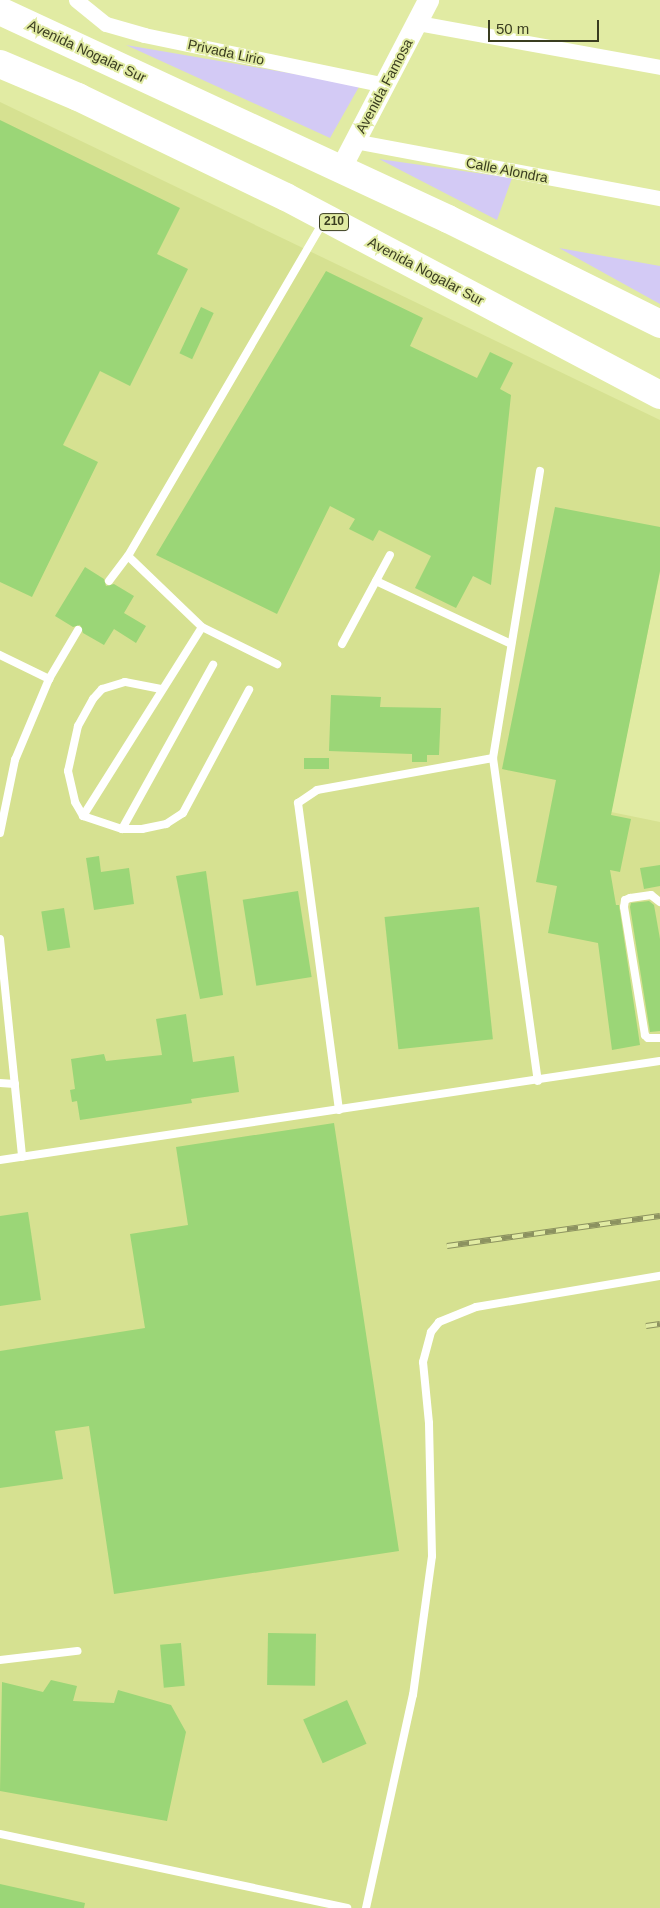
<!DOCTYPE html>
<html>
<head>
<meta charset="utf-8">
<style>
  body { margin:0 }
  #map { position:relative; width:660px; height:1908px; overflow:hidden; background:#e1eba3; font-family:Arial,sans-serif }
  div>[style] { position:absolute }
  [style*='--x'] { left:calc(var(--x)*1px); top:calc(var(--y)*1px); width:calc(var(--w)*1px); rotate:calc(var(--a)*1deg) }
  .built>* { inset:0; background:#d6e191 }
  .green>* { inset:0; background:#d3caf5 }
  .building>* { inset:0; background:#9bd677; transform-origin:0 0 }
  .lane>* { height:8px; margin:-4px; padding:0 4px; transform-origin:4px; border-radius:4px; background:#fff }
  .street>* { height:15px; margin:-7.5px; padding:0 7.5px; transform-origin:7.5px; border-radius:7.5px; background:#fff }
  .secondary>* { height:21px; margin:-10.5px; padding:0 10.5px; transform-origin:10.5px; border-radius:10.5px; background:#fff }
  .highway>* { height:28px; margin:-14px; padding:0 14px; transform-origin:14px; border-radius:14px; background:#fff }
  .rail>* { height:5.5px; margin-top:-2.75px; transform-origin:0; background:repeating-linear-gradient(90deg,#e1eba3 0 11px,#8c9260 0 22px); box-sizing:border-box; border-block:1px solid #8c9260 }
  span { translate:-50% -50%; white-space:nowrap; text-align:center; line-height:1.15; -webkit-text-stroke:4px #e1eba3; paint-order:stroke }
  .shield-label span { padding:1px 4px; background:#e1eba3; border:1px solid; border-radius:4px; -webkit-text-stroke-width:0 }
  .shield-label { font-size:12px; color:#3a3d20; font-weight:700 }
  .street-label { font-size:14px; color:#3a3d20 }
  .scale { position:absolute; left:488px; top:20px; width:111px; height:22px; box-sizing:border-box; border:2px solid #3a3d20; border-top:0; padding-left:6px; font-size:15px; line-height:18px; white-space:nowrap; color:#3a3d20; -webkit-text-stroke:4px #e1eba3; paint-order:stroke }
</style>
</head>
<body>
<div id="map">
  <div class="built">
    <i style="clip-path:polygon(0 102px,660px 420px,660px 572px,611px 812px,660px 822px,660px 1908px,0 1908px)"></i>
  </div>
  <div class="green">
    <i style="clip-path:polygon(126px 45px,360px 85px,330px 138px)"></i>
    <i style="clip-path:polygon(379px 159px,512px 178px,497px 220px)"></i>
    <i style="clip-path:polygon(559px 248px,660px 266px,660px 304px)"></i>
  </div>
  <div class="building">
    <i style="clip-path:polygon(0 120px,180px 208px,157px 254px,188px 269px,130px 386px,100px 371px,63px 445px,98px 462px,32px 597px,0 582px)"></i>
    <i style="clip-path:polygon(326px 271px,423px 318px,410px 346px,477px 378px,490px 352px,513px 363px,500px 389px,511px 395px,491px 585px,473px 576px,456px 608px,415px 588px,431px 556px,379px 530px,373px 541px,349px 529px,355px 519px,330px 506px,277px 614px,156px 555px)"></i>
    <i style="left:201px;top:307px;width:14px;height:51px;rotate:25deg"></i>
    <i style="clip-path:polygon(555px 507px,660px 527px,660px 571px,611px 815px,631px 819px,620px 872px,610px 870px,616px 905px,619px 905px,640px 1045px,612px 1050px,598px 943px,548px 933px,557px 886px,536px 882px,556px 780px,502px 769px)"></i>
    <i style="clip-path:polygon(85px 567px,104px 579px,106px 586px,114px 584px,134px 596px,124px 613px,146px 626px,136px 643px,114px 629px,104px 645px,83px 633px,80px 625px,73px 627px,55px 616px)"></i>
    <i style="clip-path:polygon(331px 695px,381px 697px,380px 707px,441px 708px,439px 755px,427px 755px,427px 762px,412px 762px,412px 754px,329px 751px)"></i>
    <i style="left:304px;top:758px;width:25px;height:11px"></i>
    <i style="clip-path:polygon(99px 856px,101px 872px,129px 868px,134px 904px,94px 910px,86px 858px)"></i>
    <i style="clip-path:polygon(660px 865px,660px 886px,644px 889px,640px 868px)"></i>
    <i style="clip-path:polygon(206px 871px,223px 995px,200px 999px,176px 876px)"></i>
    <i style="left:298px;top:891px;width:87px;height:56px;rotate:81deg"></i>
    <i style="clip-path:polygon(649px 901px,654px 905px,660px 939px,660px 1031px,650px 1032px,630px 907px,631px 903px)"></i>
    <i style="left:479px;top:907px;width:133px;height:95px;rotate:84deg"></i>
    <i style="left:64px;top:908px;width:40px;height:23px;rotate:81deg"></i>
    <i style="clip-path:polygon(186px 1014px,193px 1062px,234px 1056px,239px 1092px,191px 1099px,192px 1103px,80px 1120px,77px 1101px,72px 1102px,70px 1090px,75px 1089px,71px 1059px,104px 1054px,106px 1061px,162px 1055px,156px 1019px)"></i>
    <i style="clip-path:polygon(334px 1123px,399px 1551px,114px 1594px,89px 1426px,55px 1431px,63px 1479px,0 1488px,0 1351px,145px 1328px,130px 1234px,188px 1225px,176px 1147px)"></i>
    <i style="clip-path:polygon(28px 1212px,41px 1300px,0 1306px,0 1216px)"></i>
    <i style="left:268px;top:1633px;width:48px;height:52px;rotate:1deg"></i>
    <i style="left:181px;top:1643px;width:43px;height:21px;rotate:85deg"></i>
    <i style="clip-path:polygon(51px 1680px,77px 1686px,73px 1701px,114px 1703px,118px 1690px,171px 1705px,186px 1732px,167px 1821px,0 1791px,2px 1682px,43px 1692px)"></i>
    <i style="left:347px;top:1700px;width:48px;height:48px;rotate:66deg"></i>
    <i style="clip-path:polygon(0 1884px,85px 1903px,84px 1908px,0 1908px)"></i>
  </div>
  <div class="lane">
    <i style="--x:128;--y:556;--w:103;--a:43.8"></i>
    <i style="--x:202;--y:627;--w:84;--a:26.3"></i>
    <i style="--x:109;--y:581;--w:31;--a:-53"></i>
    <i style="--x:128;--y:556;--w:387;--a:-59.7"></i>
    <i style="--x:376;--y:581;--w:149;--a:25"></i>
    <i style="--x:342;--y:644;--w:101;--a:-61.7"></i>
    <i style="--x:0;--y:655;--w:55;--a:26.1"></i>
    <i style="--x:161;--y:689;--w:37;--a:-169"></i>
    <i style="--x:125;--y:682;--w:24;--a:163"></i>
    <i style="--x:102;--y:689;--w:13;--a:132"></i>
    <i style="--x:93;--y:699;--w:31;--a:119"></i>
    <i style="--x:78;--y:726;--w:46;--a:102.5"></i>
    <i style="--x:68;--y:771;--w:32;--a:77"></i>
    <i style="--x:75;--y:802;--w:16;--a:60"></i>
    <i style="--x:83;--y:816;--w:41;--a:18.4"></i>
    <i style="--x:122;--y:829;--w:20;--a:0"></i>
    <i style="--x:142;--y:829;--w:25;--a:-12"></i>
    <i style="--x:166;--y:824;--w:20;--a:-33"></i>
    <i style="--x:183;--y:813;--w:140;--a:-61.8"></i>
    <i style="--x:493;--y:758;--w:291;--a:-80.7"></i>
    <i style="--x:83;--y:816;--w:223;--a:-57.8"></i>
    <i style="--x:122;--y:829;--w:188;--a:-61"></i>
    <i style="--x:0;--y:833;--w:75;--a:-78.4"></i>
    <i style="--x:15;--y:760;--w:88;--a:-67.2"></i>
    <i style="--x:49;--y:679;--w:57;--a:-59.4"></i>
    <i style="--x:660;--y:902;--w:11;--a:-142"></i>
    <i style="--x:651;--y:895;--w:21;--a:172"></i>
    <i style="--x:630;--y:898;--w:5;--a:158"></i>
    <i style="--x:625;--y:900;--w:7;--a:98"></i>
    <i style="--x:624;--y:907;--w:130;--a:80.7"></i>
    <i style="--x:645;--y:1035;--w:4;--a:45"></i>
    <i style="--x:648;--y:1038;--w:12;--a:0"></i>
    <i style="--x:0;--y:939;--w:219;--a:84.2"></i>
    <i style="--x:0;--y:1083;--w:15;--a:4"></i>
    <i style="--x:339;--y:1110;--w:310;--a:-97.6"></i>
    <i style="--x:298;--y:803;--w:23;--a:-34"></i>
    <i style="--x:317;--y:790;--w:179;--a:-10.3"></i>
    <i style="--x:493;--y:758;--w:326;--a:82.1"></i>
    <i style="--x:0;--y:1160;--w:667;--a:-8.53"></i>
    <i style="--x:0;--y:1660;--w:78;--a:-6.7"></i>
    <i style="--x:0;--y:1834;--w:355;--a:12"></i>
    <i style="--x:366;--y:1908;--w:218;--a:-77.6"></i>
    <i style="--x:413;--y:1695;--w:140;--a:-82.2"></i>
    <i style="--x:432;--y:1556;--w:133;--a:-91.3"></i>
    <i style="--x:429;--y:1423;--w:61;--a:-95.6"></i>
    <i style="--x:423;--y:1362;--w:31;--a:-75"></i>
    <i style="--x:431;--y:1332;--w:13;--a:-51"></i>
    <i style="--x:439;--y:1322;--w:40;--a:-22"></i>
    <i style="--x:476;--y:1307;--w:187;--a:-9.6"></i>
  </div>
  <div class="street">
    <i style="--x:76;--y:0;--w:38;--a:39"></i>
    <i style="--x:106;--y:24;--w:40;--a:16"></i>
    <i style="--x:144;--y:35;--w:247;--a:11.7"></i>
    <i style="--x:418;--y:23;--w:246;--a:10.3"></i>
    <i style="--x:354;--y:141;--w:311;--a:10.6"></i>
  </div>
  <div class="secondary">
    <i style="--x:339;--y:171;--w:193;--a:-62.5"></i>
  </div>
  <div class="highway">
    <i style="--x:0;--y:11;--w:494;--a:24.9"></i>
    <i style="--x:448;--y:219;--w:237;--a:26.3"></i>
    <i style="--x:0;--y:64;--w:85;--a:22.9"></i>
    <i style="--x:78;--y:97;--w:231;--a:25.7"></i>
    <i style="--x:286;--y:197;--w:423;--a:27.9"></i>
  </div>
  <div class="rail">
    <i style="--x:447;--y:1246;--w:215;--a:-8"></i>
    <i style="--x:646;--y:1326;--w:14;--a:-8"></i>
  </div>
  <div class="shield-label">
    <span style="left:334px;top:222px">210</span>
  </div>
  <div class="street-label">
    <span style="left:87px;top:51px;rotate:25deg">Avenida Nogalar Sur</span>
    <span style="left:226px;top:52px;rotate:12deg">Privada Lirio</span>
    <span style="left:384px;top:86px;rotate:-62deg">Avenida Famosa</span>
    <span style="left:507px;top:170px;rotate:11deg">Calle Alondra</span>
    <span style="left:426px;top:271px;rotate:28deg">Avenida Nogalar Sur</span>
  </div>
  <div class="scale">50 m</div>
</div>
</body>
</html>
